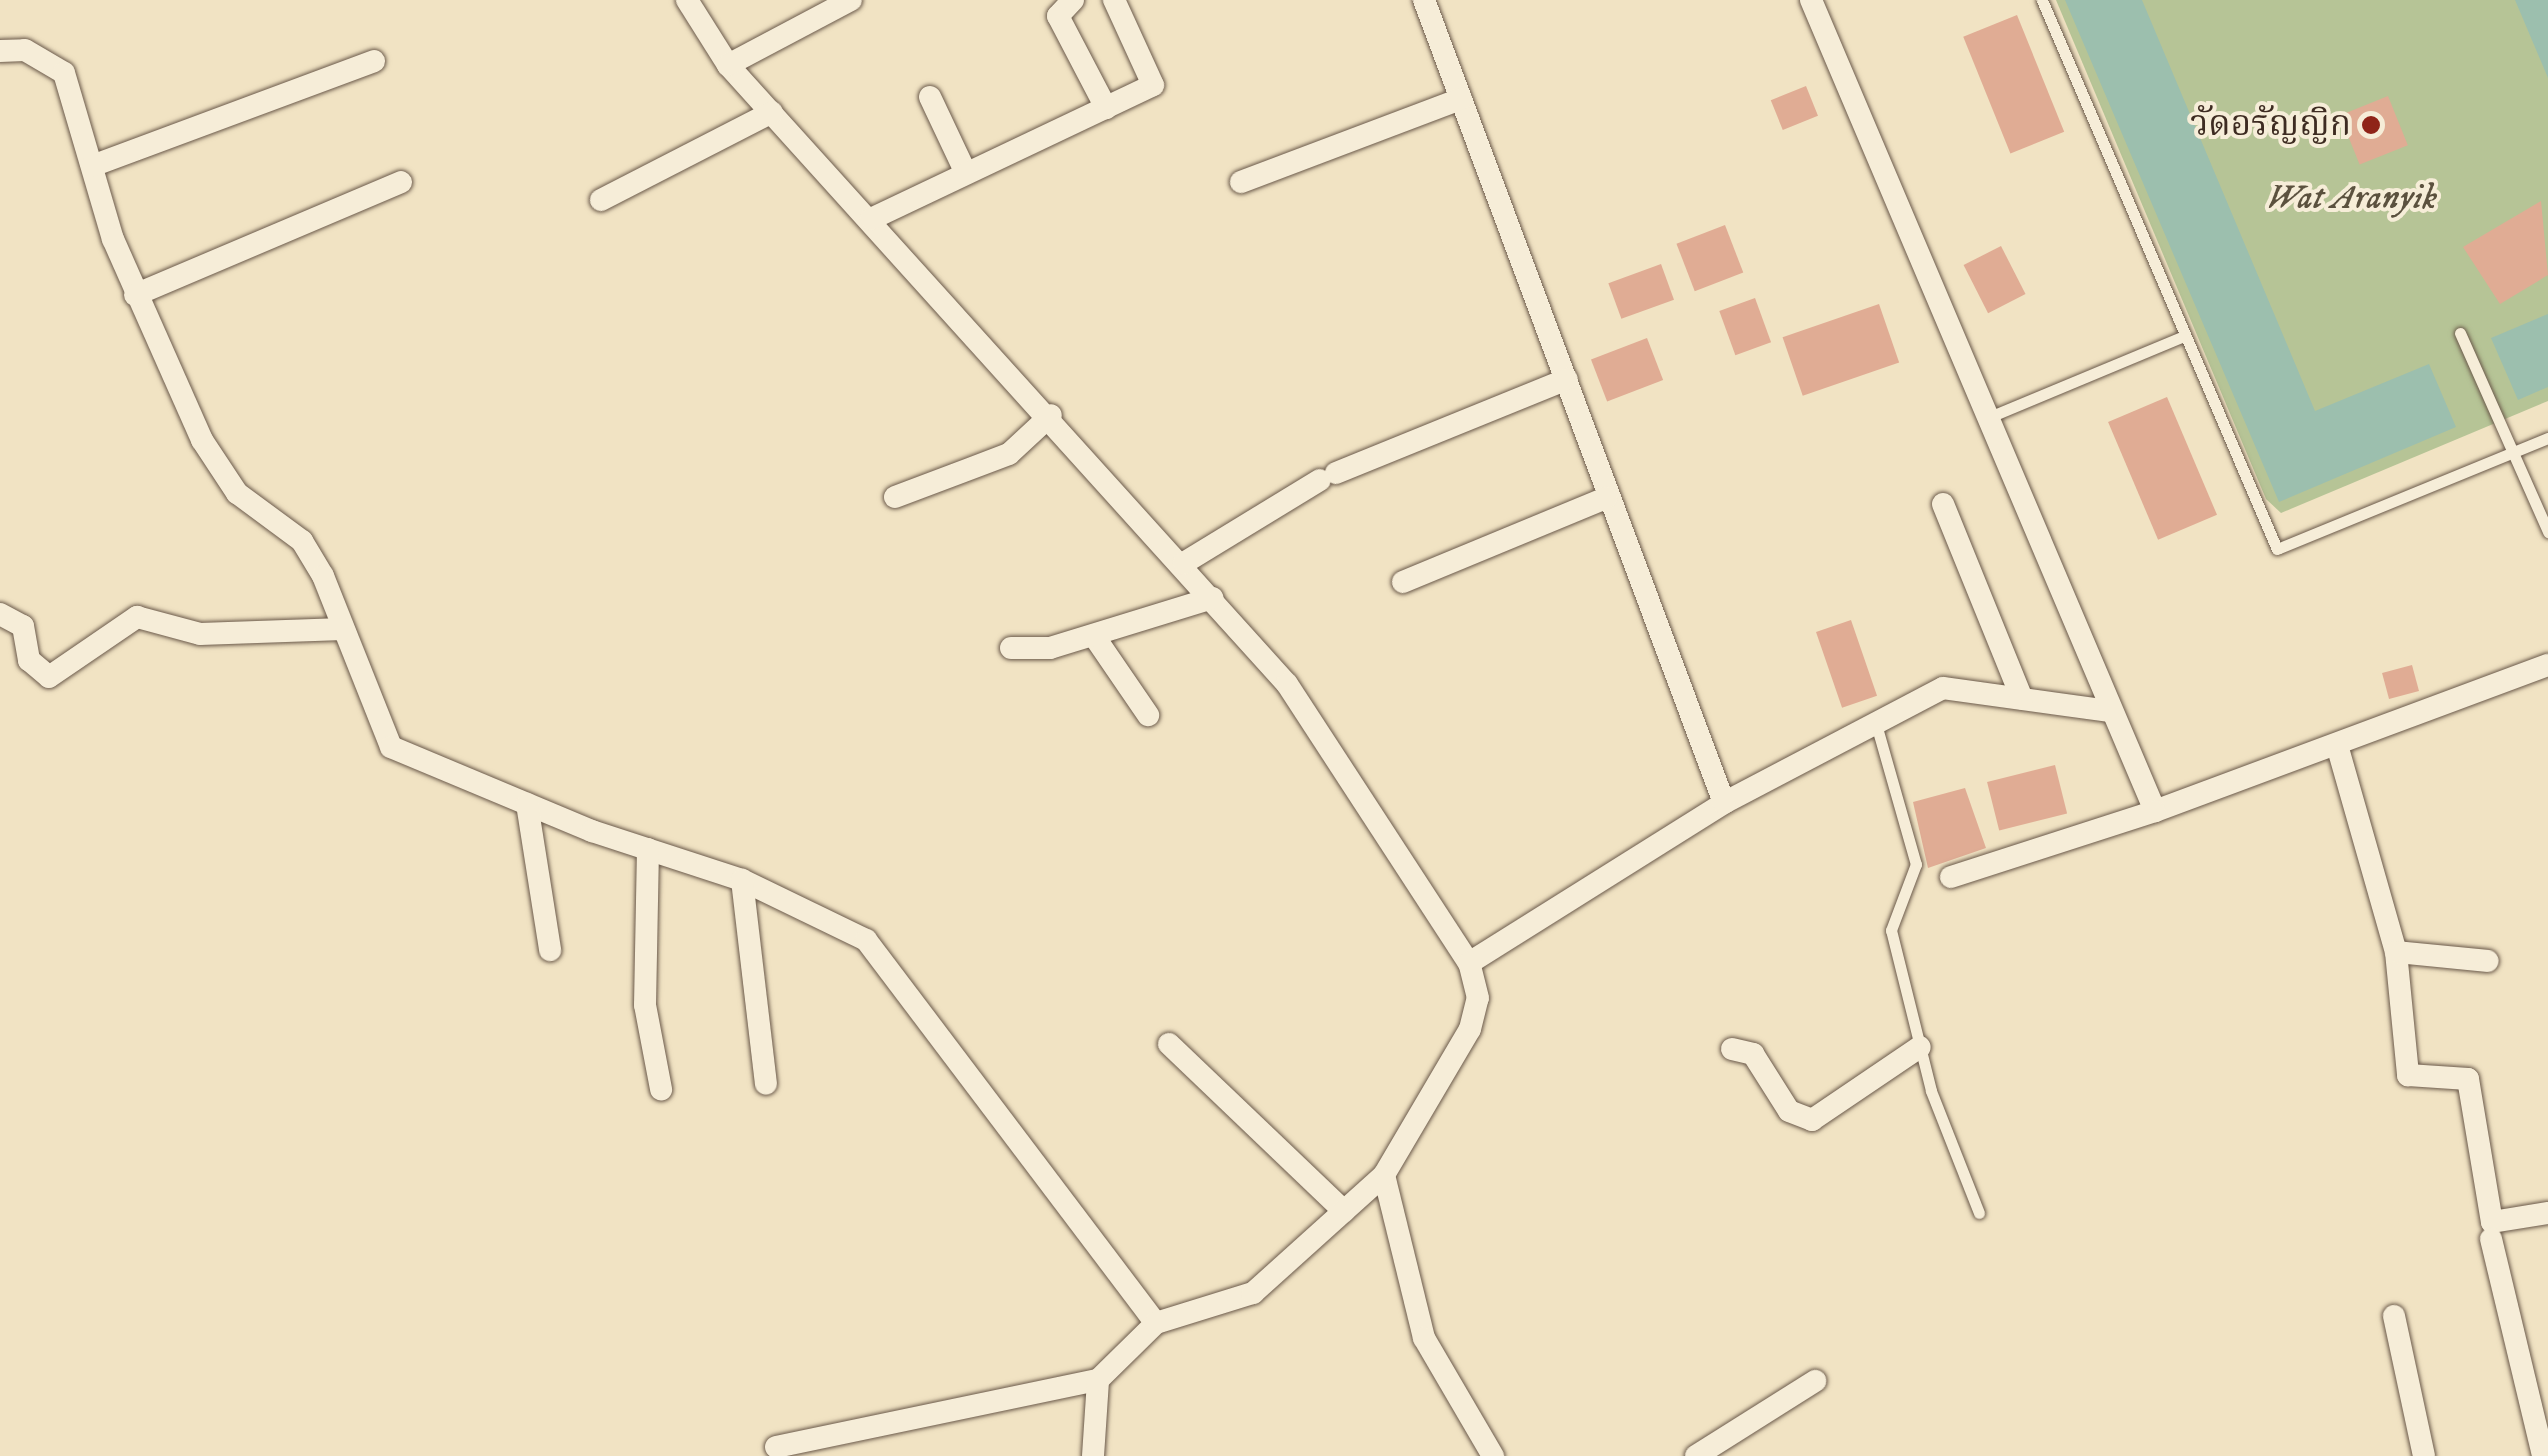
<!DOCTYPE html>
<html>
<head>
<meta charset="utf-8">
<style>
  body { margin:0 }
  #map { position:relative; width:2548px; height:1456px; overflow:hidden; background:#f1e3c3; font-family:"IM FELL DW Pica","Noto Serif Thai",serif }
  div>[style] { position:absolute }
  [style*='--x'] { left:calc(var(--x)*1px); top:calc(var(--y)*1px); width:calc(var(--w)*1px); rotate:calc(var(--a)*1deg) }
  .green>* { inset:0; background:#b6c496 }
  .water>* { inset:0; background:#9cbfae }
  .building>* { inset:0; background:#e0ac94; transform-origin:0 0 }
  .roads { filter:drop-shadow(0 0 2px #6a594a) drop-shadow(0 0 2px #6a594a) }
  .lane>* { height:11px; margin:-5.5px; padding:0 5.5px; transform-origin:5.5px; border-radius:5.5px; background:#f6edd8 }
  .street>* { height:22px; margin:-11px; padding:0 11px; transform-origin:11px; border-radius:11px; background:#f6edd8 }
  .dots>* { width:28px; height:28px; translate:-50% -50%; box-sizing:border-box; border:5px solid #f6edd8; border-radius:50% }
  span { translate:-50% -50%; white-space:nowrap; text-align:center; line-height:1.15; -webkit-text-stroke:8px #f6edd8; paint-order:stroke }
  .poi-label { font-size:35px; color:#3d2b21 }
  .right { translate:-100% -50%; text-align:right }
  .park-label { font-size:35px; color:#5b513e; font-style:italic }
</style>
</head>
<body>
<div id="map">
  <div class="green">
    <i style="clip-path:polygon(2056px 0,2548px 0,2548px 401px,2281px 513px,2266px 499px)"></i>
  </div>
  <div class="water">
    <i style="clip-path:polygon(2065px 0,2142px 0,2315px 411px,2429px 364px,2456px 427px,2279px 502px)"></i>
    <i style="clip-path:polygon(2515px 0,2548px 0,2548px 78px)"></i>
    <i style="clip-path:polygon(2548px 314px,2548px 387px,2518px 400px,2491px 338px)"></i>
  </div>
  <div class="building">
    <i style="left:2017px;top:15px;width:126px;height:58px;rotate:68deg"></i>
    <i style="left:1806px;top:86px;width:32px;height:38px;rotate:68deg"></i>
    <i style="left:2388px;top:96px;width:53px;height:52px;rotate:68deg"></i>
    <i style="clip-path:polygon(2541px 201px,2548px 275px,2500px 304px,2463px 247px)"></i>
    <i style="left:1725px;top:225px;width:51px;height:52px;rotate:69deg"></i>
    <i style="left:2001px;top:246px;width:54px;height:42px;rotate:63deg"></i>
    <i style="left:1661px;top:264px;width:38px;height:56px;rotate:70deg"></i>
    <i style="left:1755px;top:298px;width:47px;height:38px;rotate:70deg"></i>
    <i style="left:1879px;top:304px;width:62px;height:102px;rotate:71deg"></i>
    <i style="left:1647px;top:338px;width:45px;height:60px;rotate:69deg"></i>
    <i style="left:2167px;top:397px;width:128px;height:64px;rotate:67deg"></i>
    <i style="left:1851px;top:620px;width:80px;height:37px;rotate:71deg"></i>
    <i style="left:2412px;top:665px;width:27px;height:31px;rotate:75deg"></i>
    <i style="left:2055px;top:765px;width:50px;height:70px;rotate:76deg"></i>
    <i style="clip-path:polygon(1965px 788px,1986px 848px,1928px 868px,1913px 802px)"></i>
  </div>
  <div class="roads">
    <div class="lane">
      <i style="--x:2042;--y:0;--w:597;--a:66.83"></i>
      <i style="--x:2277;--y:549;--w:293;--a:-22.3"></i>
      <i style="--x:2460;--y:333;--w:218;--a:66.1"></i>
      <i style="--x:1987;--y:418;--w:213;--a:-22.6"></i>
      <i style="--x:1876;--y:724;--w:146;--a:74.1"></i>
      <i style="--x:1916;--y:864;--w:71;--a:110.7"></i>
      <i style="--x:1891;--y:930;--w:166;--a:76"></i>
      <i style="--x:1931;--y:1091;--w:131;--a:68.5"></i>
    </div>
    <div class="street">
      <i style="--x:687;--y:0;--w:77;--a:57.8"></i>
      <i style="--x:728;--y:65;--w:834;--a:47.92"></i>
      <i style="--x:1287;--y:684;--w:333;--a:56.9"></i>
      <i style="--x:1469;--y:963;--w:301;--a:-32.1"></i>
      <i style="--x:1724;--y:803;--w:247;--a:-27.7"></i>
      <i style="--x:1943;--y:688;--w:167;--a:7.9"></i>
      <i style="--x:1073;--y:0;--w:22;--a:133"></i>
      <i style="--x:1058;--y:16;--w:104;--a:62.4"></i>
      <i style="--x:1424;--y:0;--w:857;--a:69.51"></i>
      <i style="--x:1811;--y:0;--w:881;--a:67.01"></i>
      <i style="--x:2155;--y:811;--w:419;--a:-20.4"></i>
      <i style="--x:0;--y:51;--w:25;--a:-2"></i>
      <i style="--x:25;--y:50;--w:45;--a:30.5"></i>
      <i style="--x:64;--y:73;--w:173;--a:73.6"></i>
      <i style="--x:113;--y:239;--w:220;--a:66.1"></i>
      <i style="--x:202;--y:440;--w:64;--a:56.6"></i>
      <i style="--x:237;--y:493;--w:81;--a:36.4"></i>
      <i style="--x:302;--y:541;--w:41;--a:59"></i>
      <i style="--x:323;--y:576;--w:184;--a:68.3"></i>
      <i style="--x:391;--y:747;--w:218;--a:22.7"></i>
      <i style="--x:592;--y:831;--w:158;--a:18.1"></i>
      <i style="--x:742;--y:880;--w:138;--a:25.8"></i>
      <i style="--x:866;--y:940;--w:480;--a:52.9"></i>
      <i style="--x:728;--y:65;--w:139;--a:-27.9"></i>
      <i style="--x:930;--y:97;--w:84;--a:64.7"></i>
      <i style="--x:92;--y:166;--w:301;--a:-20.4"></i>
      <i style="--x:1241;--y:182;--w:235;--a:-20.7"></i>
      <i style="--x:601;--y:200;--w:192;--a:-27.2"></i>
      <i style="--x:871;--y:219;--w:312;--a:-25.4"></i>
      <i style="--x:1153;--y:85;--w:94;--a:-114.6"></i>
      <i style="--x:135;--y:295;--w:289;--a:-23"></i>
      <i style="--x:1336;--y:473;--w:249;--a:-22.1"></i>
      <i style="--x:895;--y:497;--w:122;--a:-20.7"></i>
      <i style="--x:1009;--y:454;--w:57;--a:-42.9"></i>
      <i style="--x:1943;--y:504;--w:210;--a:67.9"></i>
      <i style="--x:1184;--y:563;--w:159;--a:-31.4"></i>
      <i style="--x:1403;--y:582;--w:220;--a:-22.5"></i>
      <i style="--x:0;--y:614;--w:26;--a:28"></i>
      <i style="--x:23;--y:626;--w:35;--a:80"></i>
      <i style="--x:29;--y:660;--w:26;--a:40"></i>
      <i style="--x:49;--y:677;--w:107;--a:-34.3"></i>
      <i style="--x:137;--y:617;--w:65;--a:15.1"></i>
      <i style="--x:200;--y:634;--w:143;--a:-2"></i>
      <i style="--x:1094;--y:636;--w:96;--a:55.6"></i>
      <i style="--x:1011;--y:648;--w:39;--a:0"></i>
      <i style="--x:1050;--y:648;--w:170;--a:-17.1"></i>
      <i style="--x:2337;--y:745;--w:215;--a:74.1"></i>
      <i style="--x:2396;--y:952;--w:124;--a:84.4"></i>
      <i style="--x:2408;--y:1075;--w:60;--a:3.8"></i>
      <i style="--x:2468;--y:1079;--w:145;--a:80.5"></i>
      <i style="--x:2492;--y:1222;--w:57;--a:-9.1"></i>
      <i style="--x:527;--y:804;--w:148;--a:81"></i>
      <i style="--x:648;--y:849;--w:156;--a:91.1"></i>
      <i style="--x:645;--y:1005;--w:86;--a:79.2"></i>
      <i style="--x:1951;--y:877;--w:214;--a:-17.9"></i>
      <i style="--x:742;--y:880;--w:205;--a:83.3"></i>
      <i style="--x:2396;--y:952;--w:92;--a:5.6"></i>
      <i style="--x:1169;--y:1044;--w:242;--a:43.7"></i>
      <i style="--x:1732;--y:1049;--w:22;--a:13"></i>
      <i style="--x:1753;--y:1054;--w:67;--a:57.7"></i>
      <i style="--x:1789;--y:1111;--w:25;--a:21"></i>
      <i style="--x:1812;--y:1120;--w:130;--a:-34.1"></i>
      <i style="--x:1384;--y:1175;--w:168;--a:76.2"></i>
      <i style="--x:1424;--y:1338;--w:137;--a:59.7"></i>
      <i style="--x:2491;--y:1239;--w:223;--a:76.5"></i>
      <i style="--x:2394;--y:1316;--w:143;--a:77.9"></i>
      <i style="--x:776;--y:1447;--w:329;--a:-11.8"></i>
      <i style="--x:1093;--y:1456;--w:76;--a:-86.2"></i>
      <i style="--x:1098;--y:1380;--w:81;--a:-44.5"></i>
      <i style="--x:1156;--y:1323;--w:102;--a:-17.2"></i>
      <i style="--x:1253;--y:1293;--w:176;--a:-42"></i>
      <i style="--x:1384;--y:1175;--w:169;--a:-59.5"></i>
      <i style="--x:1470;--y:1029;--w:32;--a:-76"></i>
      <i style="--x:1478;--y:998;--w:36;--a:-104"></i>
      <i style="--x:1696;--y:1456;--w:141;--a:-32.2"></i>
    </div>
  </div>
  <div class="dots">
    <i style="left:2371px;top:125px;background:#8f2418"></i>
  </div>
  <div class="poi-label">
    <span class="right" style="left:2351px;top:125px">วัดอรัญญิก</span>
  </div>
  <div class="park-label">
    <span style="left:2352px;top:198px">Wat Aranyik</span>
  </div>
</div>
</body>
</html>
